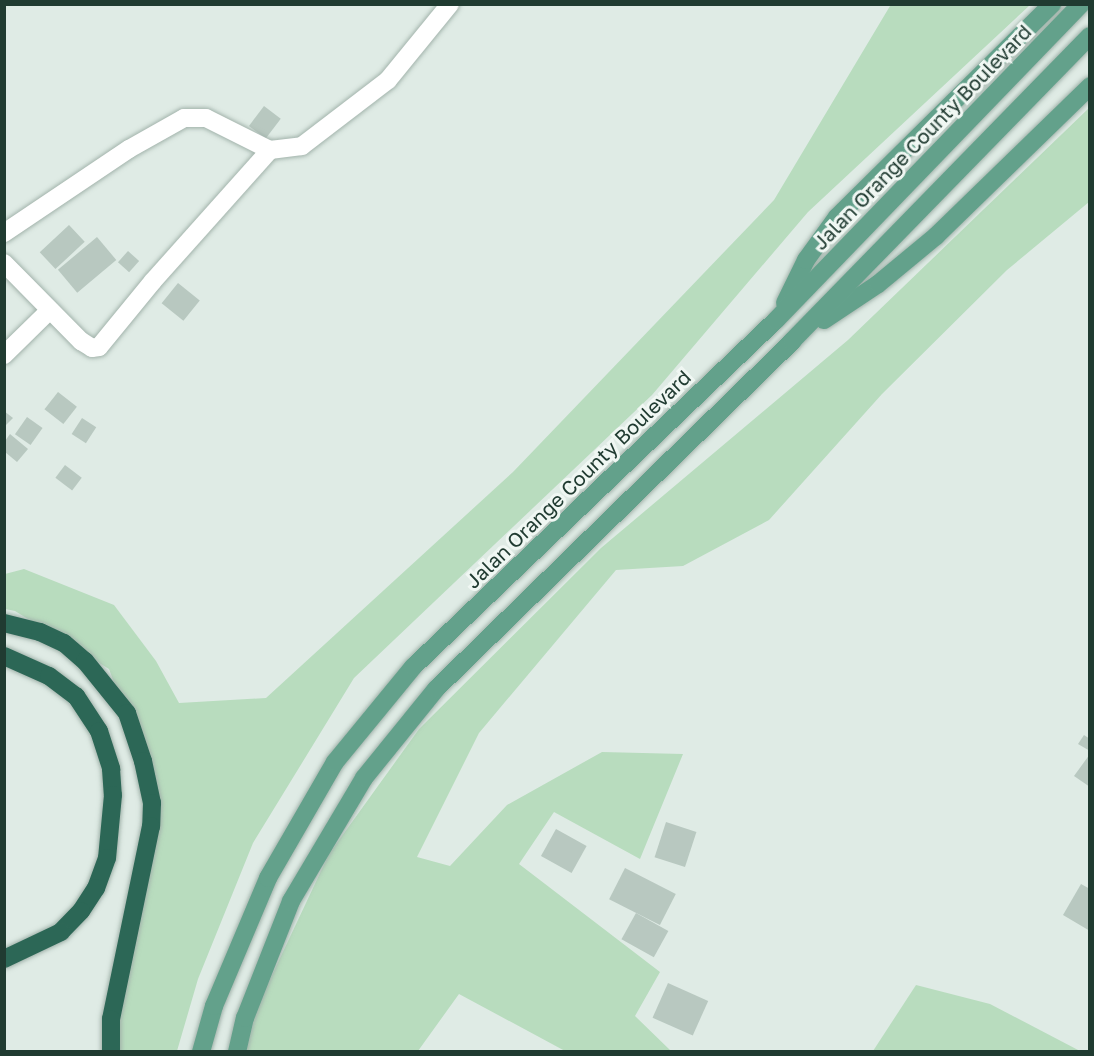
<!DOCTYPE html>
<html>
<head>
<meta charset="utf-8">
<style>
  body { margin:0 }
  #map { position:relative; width:1094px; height:1056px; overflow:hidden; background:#dfebe5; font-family:"Golos Text",sans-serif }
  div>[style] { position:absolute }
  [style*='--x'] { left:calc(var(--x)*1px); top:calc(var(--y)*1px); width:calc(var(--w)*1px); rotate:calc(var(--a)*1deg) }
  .green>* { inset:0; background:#b8dcbe }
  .building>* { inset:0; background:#b8c8c0; transform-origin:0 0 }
  .roads { filter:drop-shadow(0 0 2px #a2b3ab) drop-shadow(0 0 2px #a2b3ab) }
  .minor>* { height:18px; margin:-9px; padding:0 9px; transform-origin:9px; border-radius:9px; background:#fff }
  .major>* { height:18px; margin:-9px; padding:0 9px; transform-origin:9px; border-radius:9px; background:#63a18b }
  .highway>* { height:18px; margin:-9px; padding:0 9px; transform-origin:9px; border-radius:9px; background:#2c6756 }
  span { translate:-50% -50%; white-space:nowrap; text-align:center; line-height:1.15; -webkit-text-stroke:6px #f0f7f3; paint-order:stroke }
  .street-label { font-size:20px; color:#203b31 }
  .frame { position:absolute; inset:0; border:6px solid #203b31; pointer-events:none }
</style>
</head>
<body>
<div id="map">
  <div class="green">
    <i style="clip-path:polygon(1030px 5px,808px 212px,652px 395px,354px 678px,253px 843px,198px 979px,177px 1051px,110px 1051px,153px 786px,109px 669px,15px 611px,5px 609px,5px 574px,24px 569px,114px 605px,156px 661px,179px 703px,266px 698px,513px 472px,774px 200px,890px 6px)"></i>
    <i style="clip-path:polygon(1089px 108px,1089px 202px,1007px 270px,882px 394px,769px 520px,683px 566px,616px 570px,479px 733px,417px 857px,450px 866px,507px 805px,602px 752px,683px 754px,640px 859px,554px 812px,519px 864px,660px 972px,635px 1016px,671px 1051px,565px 1051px,459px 994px,418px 1051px,246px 1052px,257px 1007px,329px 854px,419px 729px,601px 548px,848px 340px)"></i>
    <i style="clip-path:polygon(916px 985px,990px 1004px,1080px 1051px,873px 1051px)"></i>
  </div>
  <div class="building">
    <i style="left:264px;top:106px;width:21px;height:25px;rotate:37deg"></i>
    <i style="left:69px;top:225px;width:23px;height:40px;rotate:47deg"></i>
    <i style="left:97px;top:237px;width:30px;height:51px;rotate:50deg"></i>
    <i style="left:128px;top:251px;width:15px;height:15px;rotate:42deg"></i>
    <i style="left:178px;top:283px;width:28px;height:26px;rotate:39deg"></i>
    <i style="left:58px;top:392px;width:24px;height:22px;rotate:38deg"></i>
    <i style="clip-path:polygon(4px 411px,13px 418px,4px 427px)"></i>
    <i style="left:27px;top:417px;width:19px;height:21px;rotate:35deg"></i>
    <i style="left:82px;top:418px;width:17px;height:19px;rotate:33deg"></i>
    <i style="clip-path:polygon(10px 434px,28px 449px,17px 462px,5px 452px,5px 441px)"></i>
    <i style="left:65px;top:465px;width:21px;height:16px;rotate:37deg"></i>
    <i style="clip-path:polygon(1084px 735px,1090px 739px,1090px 751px,1078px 744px)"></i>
    <i style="clip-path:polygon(1090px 754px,1090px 787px,1074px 776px)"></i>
    <i style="left:666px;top:822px;width:32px;height:37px;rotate:18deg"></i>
    <i style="left:556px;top:829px;width:35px;height:31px;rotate:29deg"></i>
    <i style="left:625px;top:868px;width:57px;height:35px;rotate:27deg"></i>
    <i style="clip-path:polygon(1081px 884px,1090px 889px,1090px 931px,1063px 915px)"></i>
    <i style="left:636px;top:913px;width:37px;height:30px;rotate:29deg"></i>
    <i style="left:668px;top:983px;width:44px;height:38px;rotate:24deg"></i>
  </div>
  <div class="roads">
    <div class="minor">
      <i style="--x:4;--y:233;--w:151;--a:-33.9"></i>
      <i style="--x:129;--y:149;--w:63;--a:-29.4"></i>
      <i style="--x:184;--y:118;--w:22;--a:0"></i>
      <i style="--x:206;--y:118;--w:72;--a:26.6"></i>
      <i style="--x:270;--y:150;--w:32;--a:-7"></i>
      <i style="--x:302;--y:146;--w:108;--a:-37.5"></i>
      <i style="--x:388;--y:80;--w:98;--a:-50.8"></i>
      <i style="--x:4;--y:263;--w:110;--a:45.4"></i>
      <i style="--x:81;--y:341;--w:13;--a:32"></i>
      <i style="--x:92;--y:348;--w:7;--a:-8"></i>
      <i style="--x:99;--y:347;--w:85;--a:-50.7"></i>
      <i style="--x:153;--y:281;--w:176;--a:-48.2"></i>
      <i style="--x:4;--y:355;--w:63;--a:-44.4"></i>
    </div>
    <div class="major">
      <i style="--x:785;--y:303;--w:48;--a:-64"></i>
      <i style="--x:806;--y:260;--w:53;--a:-54.2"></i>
      <i style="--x:837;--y:217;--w:303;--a:-44.7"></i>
      <i style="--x:824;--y:320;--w:65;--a:-33.7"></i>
      <i style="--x:878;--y:284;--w:75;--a:-39.6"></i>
      <i style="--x:936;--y:236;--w:215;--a:-44.2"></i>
      <i style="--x:201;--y:1052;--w:48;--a:-74.2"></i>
      <i style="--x:214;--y:1006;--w:139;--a:-67.1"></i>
      <i style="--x:268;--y:878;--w:134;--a:-60"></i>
      <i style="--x:335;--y:762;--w:123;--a:-50.6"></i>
      <i style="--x:413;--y:667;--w:502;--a:-43.71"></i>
      <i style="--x:776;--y:320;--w:439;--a:-46"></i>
      <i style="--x:237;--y:1052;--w:35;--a:-77"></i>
      <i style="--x:245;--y:1018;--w:126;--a:-68.5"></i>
      <i style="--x:291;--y:901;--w:143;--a:-59.3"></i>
      <i style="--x:364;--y:778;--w:114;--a:-51"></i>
      <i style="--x:436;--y:689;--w:498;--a:-44.3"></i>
      <i style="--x:792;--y:341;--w:426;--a:-45.7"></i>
    </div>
    <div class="highway">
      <i style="--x:4;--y:623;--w:37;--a:14"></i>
      <i style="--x:40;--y:632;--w:26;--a:25"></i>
      <i style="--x:64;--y:643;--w:28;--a:41"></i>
      <i style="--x:85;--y:661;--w:67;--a:51.1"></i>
      <i style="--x:127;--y:713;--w:51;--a:71.6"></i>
      <i style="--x:143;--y:761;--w:43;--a:77.9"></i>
      <i style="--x:152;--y:803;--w:23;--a:92"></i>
      <i style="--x:151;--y:826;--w:197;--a:101.7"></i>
      <i style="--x:111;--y:1019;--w:33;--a:90"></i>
      <i style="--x:4;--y:656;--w:49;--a:24"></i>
      <i style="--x:49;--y:676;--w:34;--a:37"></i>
      <i style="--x:76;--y:696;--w:42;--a:56.7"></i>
      <i style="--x:99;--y:731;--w:40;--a:72"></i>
      <i style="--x:111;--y:769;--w:26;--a:86"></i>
      <i style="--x:113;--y:795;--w:63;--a:95.4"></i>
      <i style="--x:107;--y:858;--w:32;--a:110"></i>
      <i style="--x:96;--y:888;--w:27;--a:123"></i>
      <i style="--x:81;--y:911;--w:29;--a:134"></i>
      <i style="--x:61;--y:932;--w:63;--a:154.7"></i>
    </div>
  </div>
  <div class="street-label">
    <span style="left:922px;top:137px;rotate:-46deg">Jalan Orange County Boulevard</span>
    <span style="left:578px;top:479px;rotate:-44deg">Jalan Orange County Boulevard</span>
  </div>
  <div class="frame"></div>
</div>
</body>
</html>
